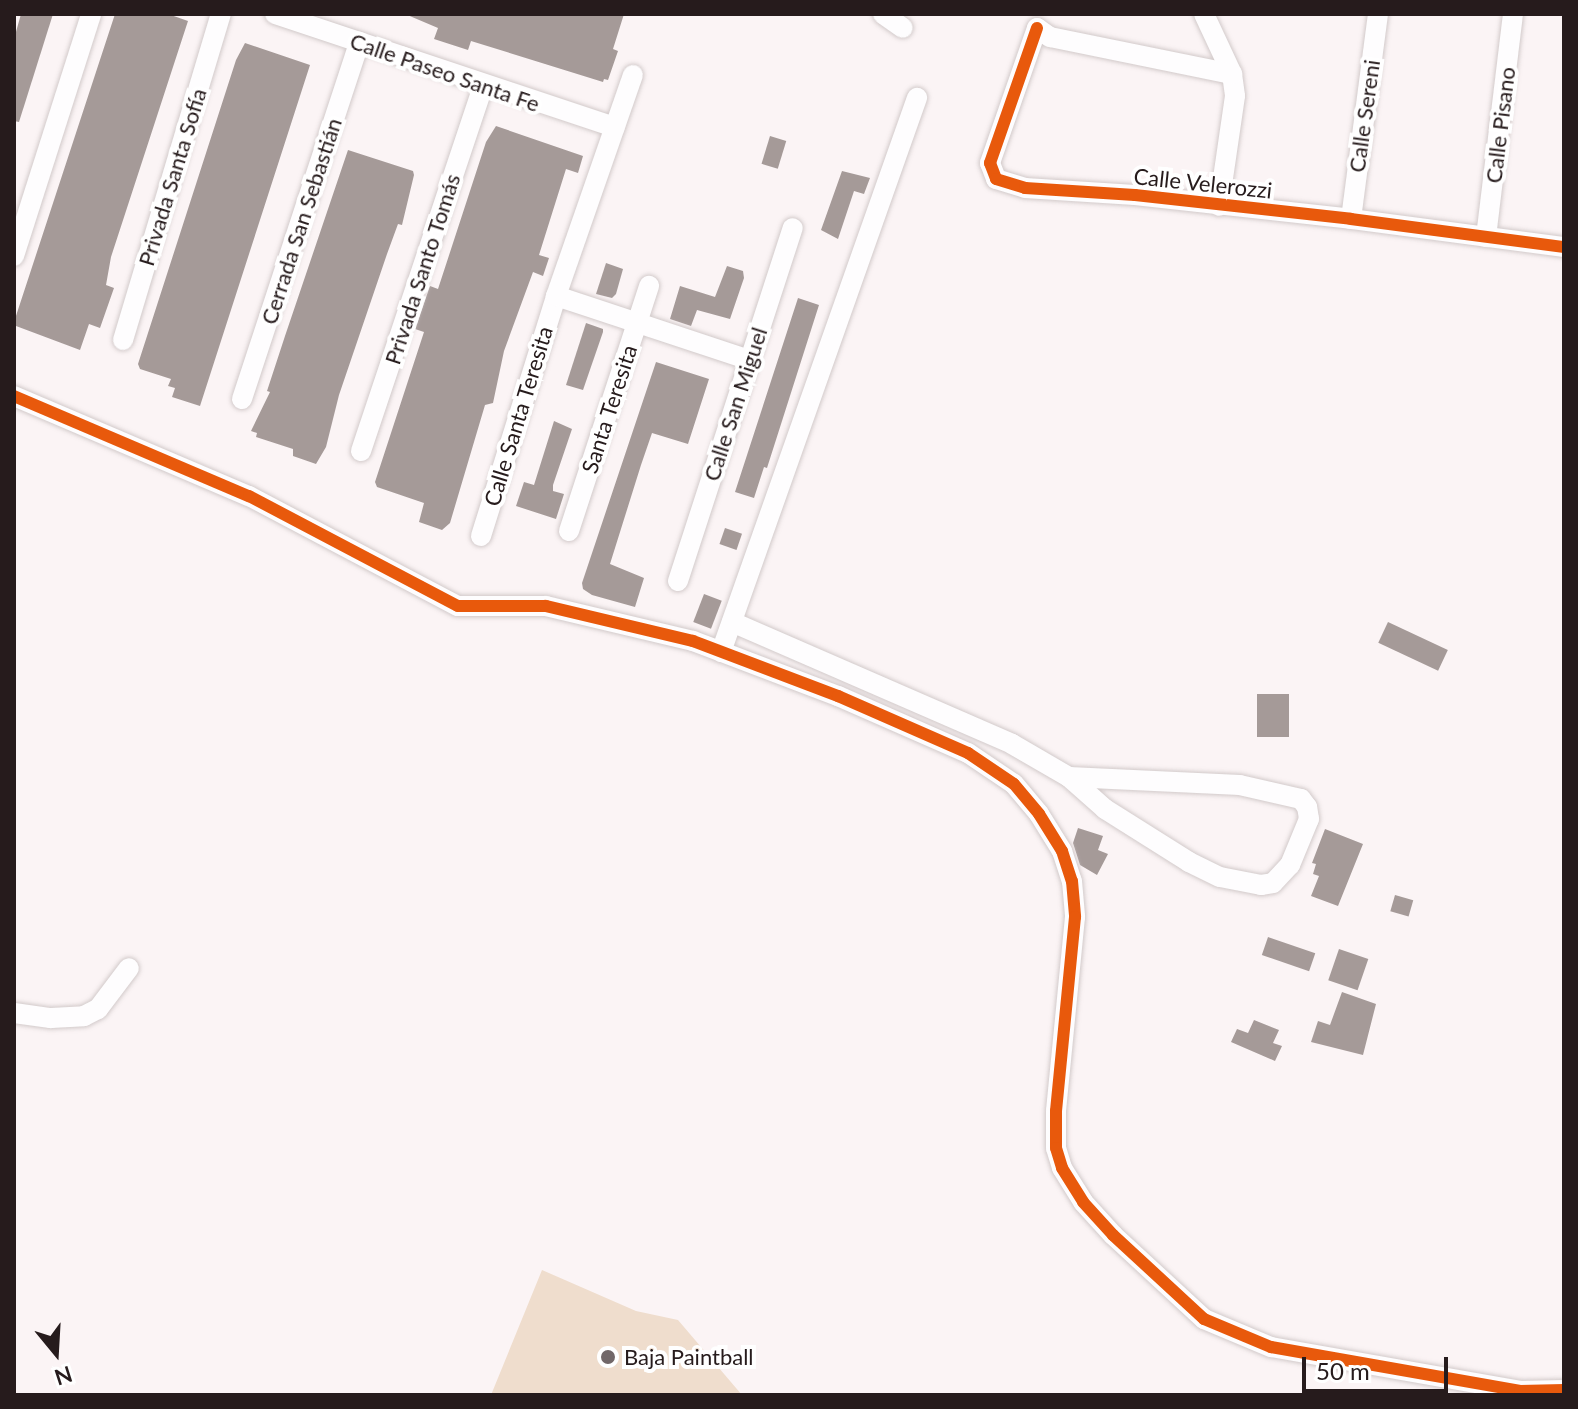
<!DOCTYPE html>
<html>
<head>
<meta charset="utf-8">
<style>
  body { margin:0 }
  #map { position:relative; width:1578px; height:1409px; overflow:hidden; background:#fbf4f5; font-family:Lato,sans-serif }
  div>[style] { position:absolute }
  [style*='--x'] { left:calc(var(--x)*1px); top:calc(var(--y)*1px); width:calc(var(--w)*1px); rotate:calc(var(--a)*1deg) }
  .green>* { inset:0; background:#efddcd }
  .building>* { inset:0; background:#a59a98; transform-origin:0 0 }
  .roads { filter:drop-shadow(0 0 2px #d2caca) drop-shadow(0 0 2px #d2caca) }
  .minor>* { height:20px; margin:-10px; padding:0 10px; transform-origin:10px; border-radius:10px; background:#fefdfe }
  .cycleway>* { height:12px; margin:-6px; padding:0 6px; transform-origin:6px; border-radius:6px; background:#e8590c }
  .dots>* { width:22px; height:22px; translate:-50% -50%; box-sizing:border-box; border:4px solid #fff; border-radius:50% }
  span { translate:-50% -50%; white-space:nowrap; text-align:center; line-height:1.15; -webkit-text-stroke:8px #fff; paint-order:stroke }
  .street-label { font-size:22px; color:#261b1c }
  .poi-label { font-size:22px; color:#261b1c }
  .left { translate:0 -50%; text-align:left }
  .frame { position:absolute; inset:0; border:16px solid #261b1c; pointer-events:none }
  .north { position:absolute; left:16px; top:1313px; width:80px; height:80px; -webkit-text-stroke:6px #fff; paint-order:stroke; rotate:162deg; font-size:22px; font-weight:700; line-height:32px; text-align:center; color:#261b1c }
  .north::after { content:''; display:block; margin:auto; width:28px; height:36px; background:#261b1c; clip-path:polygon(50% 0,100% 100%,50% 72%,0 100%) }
  .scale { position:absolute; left:1302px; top:1357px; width:146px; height:36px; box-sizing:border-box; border:4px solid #261b1c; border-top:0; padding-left:10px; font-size:24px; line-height:28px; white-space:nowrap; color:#261b1c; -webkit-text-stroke:6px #fff; paint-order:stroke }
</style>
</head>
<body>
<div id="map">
  <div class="green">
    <i style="clip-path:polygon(542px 1270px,636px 1311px,678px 1320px,742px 1395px,491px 1395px)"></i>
  </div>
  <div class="building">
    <i style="clip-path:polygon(21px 14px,53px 14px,19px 122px,14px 121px,14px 39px)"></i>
    <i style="clip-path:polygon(115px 14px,168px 14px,188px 21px,111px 257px,106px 285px,114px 288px,100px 328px,89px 324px,80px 350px,16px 326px,14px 322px)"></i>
    <i style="clip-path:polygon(405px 14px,624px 14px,613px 49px,618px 51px,608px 80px,604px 79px,603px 82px,471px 41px,468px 50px,434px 39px,438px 28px)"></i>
    <i style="clip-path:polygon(245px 43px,310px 65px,200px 406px,172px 397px,175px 388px,168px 386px,171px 379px,140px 369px,138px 364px,236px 60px)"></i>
    <i style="clip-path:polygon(496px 126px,583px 156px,578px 173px,566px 169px,539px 255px,549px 258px,543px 276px,533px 272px,504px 351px,493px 403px,485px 405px,450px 523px,442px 530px,419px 522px,424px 503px,377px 487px,375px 482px,424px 332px,415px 329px,430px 286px,438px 289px,486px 142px)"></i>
    <i style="left:770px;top:136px;width:17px;height:29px;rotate:17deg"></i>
    <i style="clip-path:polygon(348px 150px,413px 171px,414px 175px,402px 225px,398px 224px,387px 254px,339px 395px,326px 447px,316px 464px,293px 456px,293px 449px,256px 437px,257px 433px,251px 431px,270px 392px,267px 391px,285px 336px)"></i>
    <i style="clip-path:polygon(842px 171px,870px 178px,864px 194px,854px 191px,838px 239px,821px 230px)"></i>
    <i style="clip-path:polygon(606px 263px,623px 269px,616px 294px,612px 298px,596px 294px)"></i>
    <i style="clip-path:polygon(727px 266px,743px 271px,744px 278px,730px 319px,697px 310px,691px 326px,670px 319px,680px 286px,715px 297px)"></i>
    <i style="clip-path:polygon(798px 298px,819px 305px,767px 468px,764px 467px,754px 498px,735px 492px)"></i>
    <i style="clip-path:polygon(586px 323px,603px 329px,603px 332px,583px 390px,566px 385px)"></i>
    <i style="clip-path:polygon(656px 362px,709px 379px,688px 444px,652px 433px,641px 465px,610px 564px,644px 578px,635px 607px,592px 595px,583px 589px,582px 583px)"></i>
    <i style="clip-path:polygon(554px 421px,572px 429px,553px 485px,553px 491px,564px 494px,556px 519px,516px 506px,524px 482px,534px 485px)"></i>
    <i style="left:725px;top:528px;width:18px;height:17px;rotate:19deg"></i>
    <i style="left:704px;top:594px;width:19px;height:30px;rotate:21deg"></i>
    <i style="left:1388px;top:622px;width:66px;height:23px;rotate:25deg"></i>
    <i style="left:1257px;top:694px;width:32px;height:43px"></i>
    <i style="clip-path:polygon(1078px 828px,1103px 836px,1098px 850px,1108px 854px,1097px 875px,1080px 865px,1073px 843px)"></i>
    <i style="clip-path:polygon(1325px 829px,1363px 844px,1338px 906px,1311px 896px,1319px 876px,1313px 874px,1316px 864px,1312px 863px)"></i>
    <i style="left:1395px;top:895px;width:19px;height:17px;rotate:16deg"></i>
    <i style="left:1268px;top:937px;width:50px;height:19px;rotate:19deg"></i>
    <i style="left:1339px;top:949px;width:31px;height:33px;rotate:19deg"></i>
    <i style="clip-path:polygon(1342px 992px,1376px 1004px,1363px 1055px,1311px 1042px,1318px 1021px,1330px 1025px)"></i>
    <i style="clip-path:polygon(1254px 1020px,1279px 1030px,1273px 1043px,1282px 1046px,1275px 1061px,1231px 1042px,1237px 1029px,1248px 1033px)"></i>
  </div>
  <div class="roads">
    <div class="minor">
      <i style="--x:275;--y:14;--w:358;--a:18.4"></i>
      <i style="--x:883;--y:14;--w:24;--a:35"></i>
      <i style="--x:1204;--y:14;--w:66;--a:65"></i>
      <i style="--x:1232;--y:74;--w:22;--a:82"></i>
      <i style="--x:1235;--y:96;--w:111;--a:98.3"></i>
      <i style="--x:1037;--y:28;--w:143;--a:109.2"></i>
      <i style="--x:990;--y:163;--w:17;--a:69"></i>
      <i style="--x:996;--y:179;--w:30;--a:17"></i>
      <i style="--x:1025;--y:188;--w:110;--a:3.6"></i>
      <i style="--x:1135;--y:195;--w:217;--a:6.3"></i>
      <i style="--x:1351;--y:219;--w:215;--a:7.5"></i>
      <i style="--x:1037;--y:28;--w:16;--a:35"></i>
      <i style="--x:1050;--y:37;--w:186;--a:11.5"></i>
      <i style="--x:1351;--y:219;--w:207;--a:-82.5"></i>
      <i style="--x:1486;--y:237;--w:225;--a:-83.1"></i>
      <i style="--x:14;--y:256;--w:254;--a:-72.3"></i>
      <i style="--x:556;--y:296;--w:203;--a:18.3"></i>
      <i style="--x:123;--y:340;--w:340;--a:-73.3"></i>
      <i style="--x:14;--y:396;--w:255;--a:23.1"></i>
      <i style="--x:249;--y:496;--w:236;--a:27.8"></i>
      <i style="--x:458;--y:606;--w:88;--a:0"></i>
      <i style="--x:546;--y:606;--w:151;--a:13.4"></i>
      <i style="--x:693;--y:641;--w:155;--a:20.8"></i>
      <i style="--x:838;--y:696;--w:142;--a:23.7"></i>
      <i style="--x:968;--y:753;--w:55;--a:34"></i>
      <i style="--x:1014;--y:784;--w:39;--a:50"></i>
      <i style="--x:1039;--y:814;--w:44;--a:58.1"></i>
      <i style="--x:1062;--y:851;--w:32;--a:72"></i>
      <i style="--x:1072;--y:881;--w:36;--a:85"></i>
      <i style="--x:1075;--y:917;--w:195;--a:95.6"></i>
      <i style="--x:1056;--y:1111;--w:37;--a:90"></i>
      <i style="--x:1056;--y:1148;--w:21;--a:73"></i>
      <i style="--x:1062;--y:1168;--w:40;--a:58"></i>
      <i style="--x:1083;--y:1202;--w:45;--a:47.7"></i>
      <i style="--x:1113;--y:1235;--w:124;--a:42.7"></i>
      <i style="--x:1204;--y:1319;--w:73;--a:22.7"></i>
      <i style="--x:1271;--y:1347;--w:253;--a:10"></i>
      <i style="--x:1520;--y:1391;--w:44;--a:-1.3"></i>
      <i style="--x:242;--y:399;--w:375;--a:-71.8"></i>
      <i style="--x:361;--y:451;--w:385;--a:-71.5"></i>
      <i style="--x:569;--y:531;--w:258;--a:-71.9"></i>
      <i style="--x:481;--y:536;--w:251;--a:-72.6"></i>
      <i style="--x:556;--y:296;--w:234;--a:-70.8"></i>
      <i style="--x:678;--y:581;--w:371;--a:-72"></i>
      <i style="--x:732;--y:622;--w:305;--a:23.5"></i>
      <i style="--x:1012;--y:744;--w:66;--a:30.1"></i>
      <i style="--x:1069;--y:777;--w:48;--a:41.6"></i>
      <i style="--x:1105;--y:809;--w:99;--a:32.2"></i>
      <i style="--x:1189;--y:862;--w:34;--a:26"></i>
      <i style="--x:1220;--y:877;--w:42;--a:11"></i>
      <i style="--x:1261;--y:885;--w:12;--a:-9"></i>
      <i style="--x:1273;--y:883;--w:25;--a:-47"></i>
      <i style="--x:1290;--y:865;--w:50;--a:-67.6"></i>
      <i style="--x:1309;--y:819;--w:12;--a:-99"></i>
      <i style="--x:1307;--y:807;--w:10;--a:-127"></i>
      <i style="--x:1301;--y:799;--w:63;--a:-167.1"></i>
      <i style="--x:1240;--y:785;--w:171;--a:-177.3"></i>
      <i style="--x:721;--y:652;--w:588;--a:-70.52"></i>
      <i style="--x:14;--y:1013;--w:37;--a:8"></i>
      <i style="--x:51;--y:1018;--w:33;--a:-3"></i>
      <i style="--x:84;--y:1016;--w:16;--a:-27"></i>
      <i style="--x:98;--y:1009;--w:51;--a:-52.9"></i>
    </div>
  </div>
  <div class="cycleway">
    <i style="--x:1037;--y:28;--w:143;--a:109.2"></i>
    <i style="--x:990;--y:163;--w:17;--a:69"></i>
    <i style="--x:996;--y:179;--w:30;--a:17"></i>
    <i style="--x:1025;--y:188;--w:110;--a:3.6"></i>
    <i style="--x:1135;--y:195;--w:217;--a:6.3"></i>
    <i style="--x:1351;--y:219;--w:215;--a:7.5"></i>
    <i style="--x:14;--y:396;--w:255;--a:23.1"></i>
    <i style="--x:249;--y:496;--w:236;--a:27.8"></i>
    <i style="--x:458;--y:606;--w:88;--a:0"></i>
    <i style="--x:546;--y:606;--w:151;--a:13.4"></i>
    <i style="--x:693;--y:641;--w:155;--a:20.8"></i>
    <i style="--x:838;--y:696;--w:142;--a:23.7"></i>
    <i style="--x:968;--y:753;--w:55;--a:34"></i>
    <i style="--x:1014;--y:784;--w:39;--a:50"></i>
    <i style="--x:1039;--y:814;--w:44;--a:58.1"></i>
    <i style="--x:1062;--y:851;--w:32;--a:72"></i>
    <i style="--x:1072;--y:881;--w:36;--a:85"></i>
    <i style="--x:1075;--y:917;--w:195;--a:95.6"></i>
    <i style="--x:1056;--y:1111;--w:37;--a:90"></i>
    <i style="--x:1056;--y:1148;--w:21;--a:73"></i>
    <i style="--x:1062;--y:1168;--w:40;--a:58"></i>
    <i style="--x:1083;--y:1202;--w:45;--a:47.7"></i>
    <i style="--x:1113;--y:1235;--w:124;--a:42.7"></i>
    <i style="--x:1204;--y:1319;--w:73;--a:22.7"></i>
    <i style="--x:1271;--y:1347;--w:253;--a:10"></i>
    <i style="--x:1520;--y:1391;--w:44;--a:-1.3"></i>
  </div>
  <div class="dots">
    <i style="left:608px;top:1357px;background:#716768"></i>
  </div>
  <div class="street-label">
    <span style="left:445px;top:72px;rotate:19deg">Calle Paseo Santa Fe</span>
    <span style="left:1364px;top:116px;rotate:-82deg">Calle Sereni</span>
    <span style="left:1500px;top:125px;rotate:-83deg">Calle Pisano</span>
    <span style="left:172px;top:177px;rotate:-73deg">Privada Santa Sofía</span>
    <span style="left:1203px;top:183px;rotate:6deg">Calle Velerozzi</span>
    <span style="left:301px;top:221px;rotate:-72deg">Cerrada San Sebastián</span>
    <span style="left:422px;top:269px;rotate:-72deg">Privada Santo Tomás</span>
    <span style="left:735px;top:404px;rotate:-72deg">Calle San Miguel</span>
    <span style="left:609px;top:409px;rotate:-72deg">Santa Teresita</span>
    <span style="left:518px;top:416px;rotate:-73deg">Calle Santa Teresita</span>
  </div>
  <div class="poi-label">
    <span class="left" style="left:624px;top:1357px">Baja Paintball</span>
  </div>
  <div class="frame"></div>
  <div class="north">N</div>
  <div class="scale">50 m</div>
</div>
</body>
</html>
